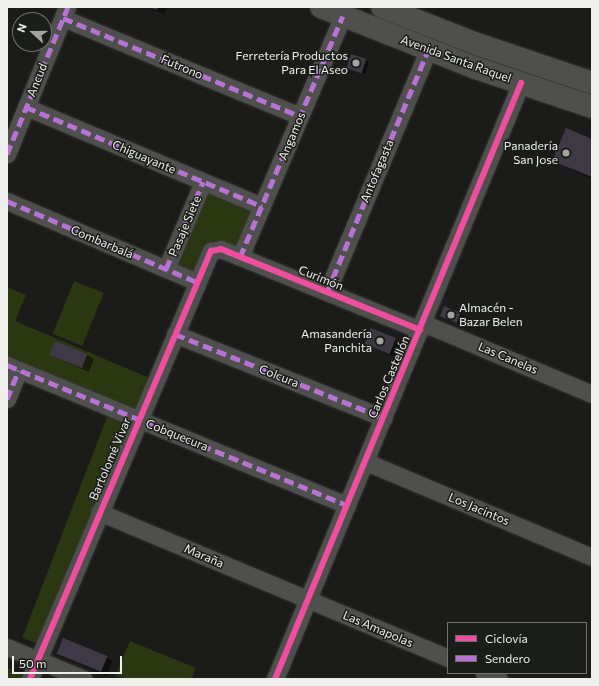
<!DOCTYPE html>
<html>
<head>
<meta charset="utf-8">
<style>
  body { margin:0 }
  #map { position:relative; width:599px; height:686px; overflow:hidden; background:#1b1c1a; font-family:Commissioner,sans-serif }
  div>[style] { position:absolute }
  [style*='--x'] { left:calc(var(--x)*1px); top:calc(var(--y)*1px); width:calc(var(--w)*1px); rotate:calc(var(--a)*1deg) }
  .green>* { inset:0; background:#2b3710; transform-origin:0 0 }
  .shadow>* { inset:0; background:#0007 }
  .building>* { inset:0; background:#3f3946; transform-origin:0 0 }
  .roads { filter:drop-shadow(0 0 1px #373837) drop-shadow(0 0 1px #373837) }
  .minor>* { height:17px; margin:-8.5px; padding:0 8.5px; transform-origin:8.5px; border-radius:8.5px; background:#4f4f4e }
  .secondary>* { height:22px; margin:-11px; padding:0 11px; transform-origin:11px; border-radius:11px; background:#4f4f4e }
  .quiet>* { height:5px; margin-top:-2.5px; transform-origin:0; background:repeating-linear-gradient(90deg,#b673d3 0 10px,transparent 0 15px) }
  .cycleway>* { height:6px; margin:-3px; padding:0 3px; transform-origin:3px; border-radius:3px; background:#ef4d9e }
  .dots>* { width:11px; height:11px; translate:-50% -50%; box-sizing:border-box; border:2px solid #1b1d19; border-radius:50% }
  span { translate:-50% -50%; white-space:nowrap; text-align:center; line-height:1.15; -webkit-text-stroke:3px #1b1d19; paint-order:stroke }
  .poi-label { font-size:12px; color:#eeefec }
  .right { translate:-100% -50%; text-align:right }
  .left { translate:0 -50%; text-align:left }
  .street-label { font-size:12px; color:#eeefec }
  .frame { position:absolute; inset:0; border:8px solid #eeefec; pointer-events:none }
  .legend { position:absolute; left:447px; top:622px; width:140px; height:52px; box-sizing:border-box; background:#1b1d19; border:1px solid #6f716d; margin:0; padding:5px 7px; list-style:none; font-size:12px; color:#eeefec }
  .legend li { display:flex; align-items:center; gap:8px; height:20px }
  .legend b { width:20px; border:1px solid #6f716d }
  .north { position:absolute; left:12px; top:12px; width:40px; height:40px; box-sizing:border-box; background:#1b1d19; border:1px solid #6f716d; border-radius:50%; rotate:291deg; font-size:11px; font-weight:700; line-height:16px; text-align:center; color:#eeefec }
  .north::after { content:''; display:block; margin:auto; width:14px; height:18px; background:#a4a5a2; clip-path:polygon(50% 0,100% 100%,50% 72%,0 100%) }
  .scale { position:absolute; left:12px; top:656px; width:110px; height:18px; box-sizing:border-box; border:2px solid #eeefec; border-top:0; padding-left:5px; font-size:12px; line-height:14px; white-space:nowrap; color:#eeefec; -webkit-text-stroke:3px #1b1d19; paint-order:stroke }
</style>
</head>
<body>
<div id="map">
  <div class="green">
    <i style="clip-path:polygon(206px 185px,256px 207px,238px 251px,214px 241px,208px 244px,194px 276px,172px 267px)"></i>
    <i style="left:74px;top:281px;width:32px;height:57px;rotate:22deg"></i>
    <i style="clip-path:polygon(7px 287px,26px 295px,15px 321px,152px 379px,136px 417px,7px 364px)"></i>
    <i style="left:109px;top:412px;width:22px;height:242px;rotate:21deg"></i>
    <i style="clip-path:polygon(130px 641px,196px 668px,191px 679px,123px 679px,115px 676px)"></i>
    <i style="clip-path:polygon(7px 668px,24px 675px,23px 679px,7px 679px)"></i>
  </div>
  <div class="shadow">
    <i style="clip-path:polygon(146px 7px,167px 7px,164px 14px)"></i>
    <i style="clip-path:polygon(365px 60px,369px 62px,365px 74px,351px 69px)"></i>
    <i style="clip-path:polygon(592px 140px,592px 179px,554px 161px)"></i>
    <i style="clip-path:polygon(460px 314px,464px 315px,460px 324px,447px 318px)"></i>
    <i style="clip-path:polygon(395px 339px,403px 344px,397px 358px,366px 343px)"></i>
    <i style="clip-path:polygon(50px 355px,87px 355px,94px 359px,89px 372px)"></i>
    <i style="clip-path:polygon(57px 654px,106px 657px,113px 661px,107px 676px)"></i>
  </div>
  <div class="building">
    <i style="clip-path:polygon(148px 7px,158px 7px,157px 10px)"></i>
    <i style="left:351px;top:54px;width:16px;height:15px;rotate:18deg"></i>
    <i style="clip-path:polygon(566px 128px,592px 139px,592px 177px,552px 161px)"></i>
    <i style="left:444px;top:306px;width:18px;height:11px;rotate:22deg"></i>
    <i style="left:371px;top:328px;width:27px;height:17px;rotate:22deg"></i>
    <i style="left:55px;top:341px;width:35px;height:15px;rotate:22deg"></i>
    <i style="left:63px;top:638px;width:48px;height:17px;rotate:22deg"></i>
  </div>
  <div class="roads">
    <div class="minor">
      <i style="--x:63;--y:18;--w:256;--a:22.5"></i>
      <i style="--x:26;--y:107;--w:256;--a:22.8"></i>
      <i style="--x:7;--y:154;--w:159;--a:-67.8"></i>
      <i style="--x:7;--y:201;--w:207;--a:23.1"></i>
      <i style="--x:240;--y:257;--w:262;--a:-66.9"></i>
      <i style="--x:166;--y:269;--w:95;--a:-67"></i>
      <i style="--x:327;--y:292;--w:262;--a:-67.3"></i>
      <i style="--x:423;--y:323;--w:183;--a:22.8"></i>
      <i style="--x:175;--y:334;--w:225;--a:21.9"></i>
      <i style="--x:7;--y:365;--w:368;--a:22.4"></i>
      <i style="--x:7;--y:399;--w:31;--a:-68"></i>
      <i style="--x:366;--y:462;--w:245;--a:22.8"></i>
      <i style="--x:99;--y:512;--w:378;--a:22.7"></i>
      <i style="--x:7;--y:647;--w:83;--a:22.6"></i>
      <i style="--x:484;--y:673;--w:16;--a:22"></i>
      <i style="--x:30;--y:679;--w:465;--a:-67.1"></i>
      <i style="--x:211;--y:251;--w:10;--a:-11"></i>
      <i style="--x:221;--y:249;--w:215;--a:22.1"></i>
      <i style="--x:275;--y:679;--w:645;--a:-67.57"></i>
    </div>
    <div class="secondary">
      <i style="--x:321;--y:7;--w:167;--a:21.5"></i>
      <i style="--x:476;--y:68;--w:122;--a:18.6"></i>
      <i style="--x:382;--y:7;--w:102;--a:21.3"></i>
      <i style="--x:477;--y:44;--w:121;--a:18.7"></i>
    </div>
  </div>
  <div class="quiet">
    <i style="--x:63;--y:18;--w:256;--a:22.5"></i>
    <i style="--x:26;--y:107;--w:256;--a:22.8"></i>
    <i style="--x:7;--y:154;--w:159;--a:-67.5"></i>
    <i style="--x:7;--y:201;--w:207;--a:23.1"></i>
    <i style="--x:240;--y:257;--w:262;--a:-66.9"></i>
    <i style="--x:166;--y:269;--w:95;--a:-67"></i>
    <i style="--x:327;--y:292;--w:262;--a:-67.3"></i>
    <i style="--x:175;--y:334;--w:225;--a:21.9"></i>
    <i style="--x:7;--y:365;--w:368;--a:22.4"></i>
    <i style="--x:7;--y:399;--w:31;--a:-68"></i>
  </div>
  <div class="cycleway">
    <i style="--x:30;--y:679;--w:465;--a:-67.1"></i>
    <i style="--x:211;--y:251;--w:10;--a:-11"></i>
    <i style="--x:221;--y:249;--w:215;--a:22.1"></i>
    <i style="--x:275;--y:679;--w:645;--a:-67.57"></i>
  </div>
  <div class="dots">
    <i style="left:356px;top:63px;background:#a4a5a2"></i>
    <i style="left:566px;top:153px;background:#a4a5a2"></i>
    <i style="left:451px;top:315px;background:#a4a5a2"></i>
    <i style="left:380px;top:341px;background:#a4a5a2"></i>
  </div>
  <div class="poi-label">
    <span class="right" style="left:348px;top:63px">Ferretería Productos<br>Para El Aseo</span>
    <span class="right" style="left:558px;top:153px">Panadería<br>San Jose</span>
    <span class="left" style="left:459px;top:315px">Almacén -<br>Bazar Belen</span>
    <span class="right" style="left:372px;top:341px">Amasandería<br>Panchita</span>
  </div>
  <div class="street-label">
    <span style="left:456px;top:59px;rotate:20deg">Avenida Santa Raquel</span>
    <span style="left:182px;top:67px;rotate:23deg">Futrono</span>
    <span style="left:37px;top:80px;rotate:-68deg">Ancud</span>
    <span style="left:292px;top:136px;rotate:-67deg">Angamos</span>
    <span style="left:144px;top:157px;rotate:23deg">Chiguayante</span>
    <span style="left:377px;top:171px;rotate:-67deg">Antofagasta</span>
    <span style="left:185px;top:226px;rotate:-67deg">Pasaje Siete</span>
    <span style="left:102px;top:242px;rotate:23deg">Combarbalá</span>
    <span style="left:321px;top:278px;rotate:22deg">Curimón</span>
    <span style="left:508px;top:358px;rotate:23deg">Las Canelas</span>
    <span style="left:279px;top:376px;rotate:22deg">Colcura</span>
    <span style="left:389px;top:377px;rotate:-67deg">Carlos Castellón</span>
    <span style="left:177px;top:435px;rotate:22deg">Cobquecura</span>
    <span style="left:110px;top:459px;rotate:-67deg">Bartolomé Vivar</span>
    <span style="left:479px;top:509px;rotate:23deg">Los Jacintos</span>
    <span style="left:204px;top:556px;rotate:23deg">Maraña</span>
    <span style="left:378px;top:629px;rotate:23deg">Las Amapolas</span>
  </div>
  <div class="frame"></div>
  <ul class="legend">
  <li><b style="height:5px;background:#ef4d9e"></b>Ciclovía</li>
  <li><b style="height:5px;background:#b673d3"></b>Sendero</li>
  </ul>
  <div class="north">N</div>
  <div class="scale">50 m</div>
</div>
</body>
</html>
